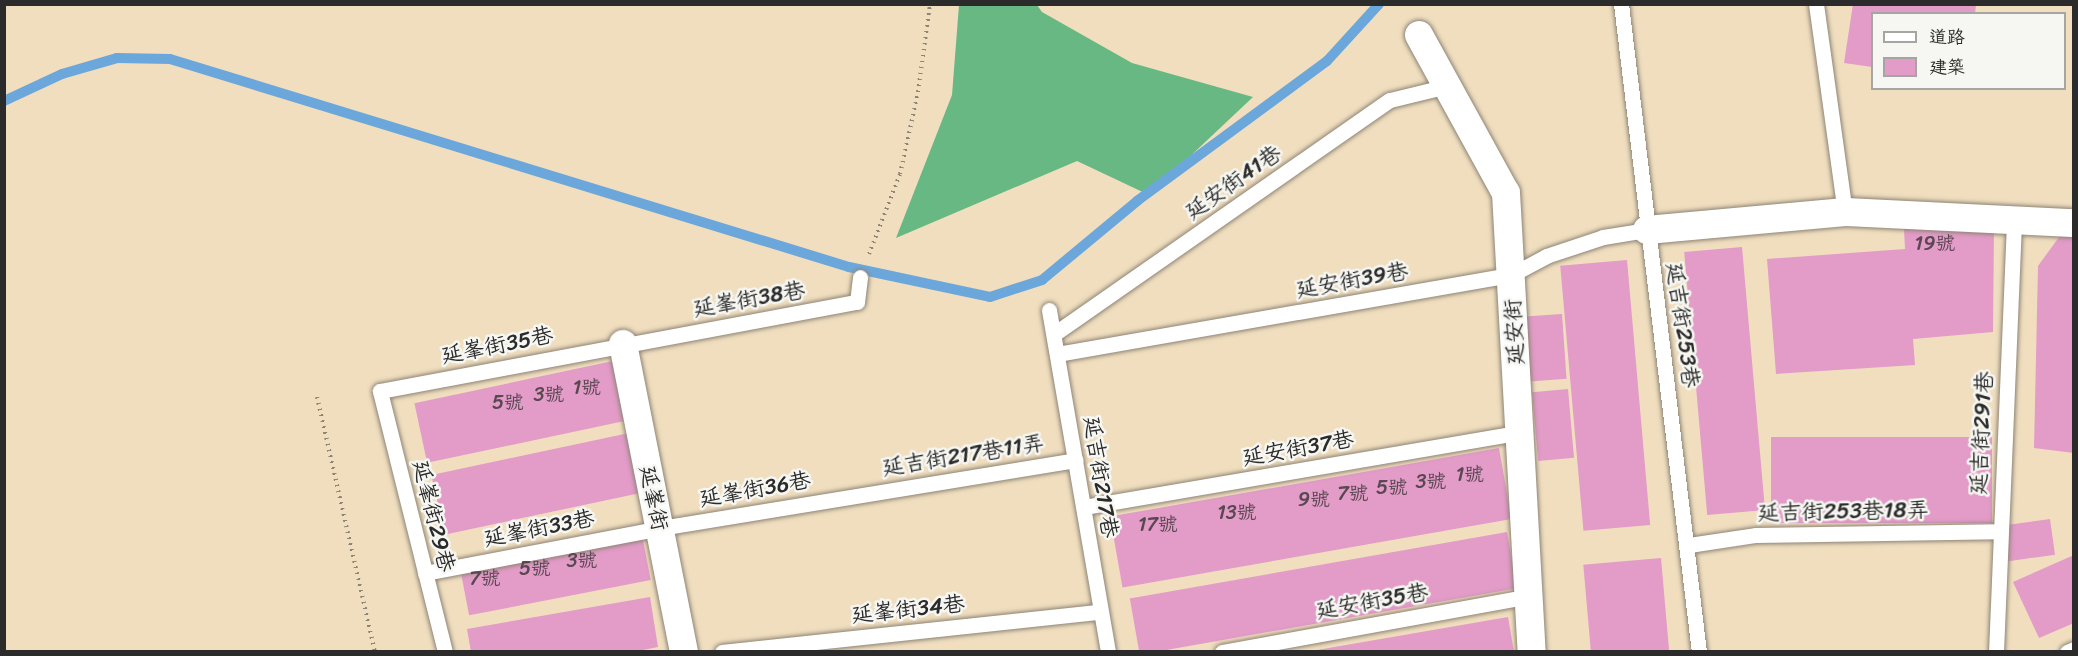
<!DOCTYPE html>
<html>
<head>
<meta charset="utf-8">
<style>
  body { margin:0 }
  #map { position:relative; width:2078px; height:656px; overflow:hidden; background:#f0debf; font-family:Sriracha,"LXGW WenKai TC",sans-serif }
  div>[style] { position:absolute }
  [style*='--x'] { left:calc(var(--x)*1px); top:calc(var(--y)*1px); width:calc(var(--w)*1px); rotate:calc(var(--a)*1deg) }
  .forest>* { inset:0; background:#68b883 }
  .stream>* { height:10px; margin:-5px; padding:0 5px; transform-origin:5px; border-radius:5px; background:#6ca7dc }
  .building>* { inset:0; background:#e39bc8; transform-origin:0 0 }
  .path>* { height:4px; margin-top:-2px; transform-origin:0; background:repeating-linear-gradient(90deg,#8e8475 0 1.5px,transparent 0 6px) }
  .roads { filter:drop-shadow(0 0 2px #8e8475) drop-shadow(0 0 2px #8e8475) }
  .lane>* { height:15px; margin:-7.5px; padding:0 7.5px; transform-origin:7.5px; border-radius:7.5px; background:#fff }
  .street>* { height:28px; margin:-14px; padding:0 14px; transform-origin:14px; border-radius:14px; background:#fff }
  span { translate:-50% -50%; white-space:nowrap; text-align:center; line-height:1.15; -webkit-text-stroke:5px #f6f6f2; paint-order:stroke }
  .number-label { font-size:20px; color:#594752 }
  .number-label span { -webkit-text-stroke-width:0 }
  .street-label { font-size:22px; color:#2b2b2b }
  .frame { position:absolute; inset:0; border:6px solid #2b2b2b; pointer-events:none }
  .legend { position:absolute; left:1871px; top:12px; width:195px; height:78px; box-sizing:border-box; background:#f6f6f2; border:2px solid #a5a5a2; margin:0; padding:8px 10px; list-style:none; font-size:18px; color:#2b2b2b }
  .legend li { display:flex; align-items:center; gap:12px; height:30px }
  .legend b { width:30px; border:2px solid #a5a5a2 }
</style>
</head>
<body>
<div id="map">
  <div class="forest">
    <i style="clip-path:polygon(959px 5px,1037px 5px,1042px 12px,1132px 63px,1253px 97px,1149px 195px,1077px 161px,896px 238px,952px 95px)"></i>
  </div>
  <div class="stream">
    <i style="--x:4;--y:101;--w:64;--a:-25"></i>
    <i style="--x:62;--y:74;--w:57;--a:-16.2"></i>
    <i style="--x:117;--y:58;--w:53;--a:1.1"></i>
    <i style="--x:170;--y:59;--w:710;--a:17.03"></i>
    <i style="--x:849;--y:267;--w:144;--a:12"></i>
    <i style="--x:990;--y:297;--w:55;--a:-18.1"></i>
    <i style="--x:1042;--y:280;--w:124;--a:-39.7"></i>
    <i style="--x:1137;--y:201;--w:236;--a:-36.4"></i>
    <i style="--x:1327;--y:61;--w:77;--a:-47.6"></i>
  </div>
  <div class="building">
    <i style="clip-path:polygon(1853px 4px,1976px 4px,1975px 14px,1872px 14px,1872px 67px,1844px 63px)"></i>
    <i style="clip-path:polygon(1994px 228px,1993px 332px,1913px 339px,1915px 365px,1776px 374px,1767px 259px,1905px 249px,1904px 229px)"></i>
    <i style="clip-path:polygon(2062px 233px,2074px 234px,2074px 453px,2034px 448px,2038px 266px)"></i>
    <i style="left:1742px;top:247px;width:264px;height:58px;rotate:85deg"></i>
    <i style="left:1627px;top:260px;width:266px;height:67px;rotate:85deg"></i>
    <i style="left:1562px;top:314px;width:65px;height:37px;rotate:86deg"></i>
    <i style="left:613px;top:361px;width:61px;height:203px;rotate:78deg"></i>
    <i style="left:1568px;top:389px;width:69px;height:36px;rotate:85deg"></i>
    <i style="left:629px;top:433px;width:61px;height:202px;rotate:78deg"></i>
    <i style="left:1771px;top:437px;width:221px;height:86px"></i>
    <i style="left:1499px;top:448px;width:72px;height:395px;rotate:80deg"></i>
    <i style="left:2050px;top:519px;width:36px;height:47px;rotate:82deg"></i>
    <i style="left:641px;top:530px;width:51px;height:185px;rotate:79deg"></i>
    <i style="left:1507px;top:532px;width:57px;height:383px;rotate:80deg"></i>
    <i style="clip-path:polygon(2074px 555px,2074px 623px,2039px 638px,2013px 582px)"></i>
    <i style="left:1661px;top:558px;width:94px;height:78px;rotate:85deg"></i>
    <i style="clip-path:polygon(650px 597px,658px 647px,633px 652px,471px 652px,467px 629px)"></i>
    <i style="clip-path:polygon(1508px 617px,1514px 652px,1317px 652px,1317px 650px)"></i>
  </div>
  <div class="path">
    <i style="--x:869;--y:254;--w:86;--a:-68.8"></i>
    <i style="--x:900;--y:174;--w:84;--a:-77.6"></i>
    <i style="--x:918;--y:92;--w:89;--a:-82.2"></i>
    <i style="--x:317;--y:397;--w:262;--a:77.2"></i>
  </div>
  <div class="roads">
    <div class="lane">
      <i style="--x:1621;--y:4;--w:653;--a:83.14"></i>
      <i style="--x:1816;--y:4;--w:210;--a:82.1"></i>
      <i style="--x:1049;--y:310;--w:347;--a:80.2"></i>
      <i style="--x:1054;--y:334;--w:409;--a:-34.9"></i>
      <i style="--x:1390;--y:100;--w:59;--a:-13.8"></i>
      <i style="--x:1057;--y:354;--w:461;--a:-9.9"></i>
      <i style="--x:1511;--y:275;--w:40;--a:-28"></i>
      <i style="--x:1546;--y:256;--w:60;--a:-18.4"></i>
      <i style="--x:1603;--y:237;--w:45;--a:-9"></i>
      <i style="--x:1084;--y:507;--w:441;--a:-9.7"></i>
      <i style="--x:1689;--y:545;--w:68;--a:-8.5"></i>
      <i style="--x:1756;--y:535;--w:242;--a:-0.9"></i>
      <i style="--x:425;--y:573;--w:240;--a:-10.8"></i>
      <i style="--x:661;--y:528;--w:420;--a:-9.3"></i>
      <i style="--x:445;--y:652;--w:269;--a:-104"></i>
      <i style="--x:380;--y:391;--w:485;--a:-10.6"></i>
      <i style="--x:857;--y:302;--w:25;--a:-83"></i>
      <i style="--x:722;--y:652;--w:379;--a:-6.1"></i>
      <i style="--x:1222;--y:652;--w:312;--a:-10.3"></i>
      <i style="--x:1996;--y:652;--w:435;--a:-87.6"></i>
      <i style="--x:2067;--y:652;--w:8;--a:-23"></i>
    </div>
    <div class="street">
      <i style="--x:1419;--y:35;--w:180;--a:61.2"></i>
      <i style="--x:1506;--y:193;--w:460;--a:86.8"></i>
      <i style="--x:1647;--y:230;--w:199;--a:-5.2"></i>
      <i style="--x:1845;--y:212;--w:229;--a:2.8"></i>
      <i style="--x:623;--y:344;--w:314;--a:78.8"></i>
    </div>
  </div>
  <div class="number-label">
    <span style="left:1935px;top:243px">19號</span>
    <span style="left:587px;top:387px">1號</span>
    <span style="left:549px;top:394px">3號</span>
    <span style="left:508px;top:402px">5號</span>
    <span style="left:1470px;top:474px">1號</span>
    <span style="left:1431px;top:481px">3號</span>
    <span style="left:1392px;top:487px">5號</span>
    <span style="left:1353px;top:493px">7號</span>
    <span style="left:1314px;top:499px">9號</span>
    <span style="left:1237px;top:512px">13號</span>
    <span style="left:1158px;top:524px">17號</span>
    <span style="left:582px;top:560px">3號</span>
    <span style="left:535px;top:568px">5號</span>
    <span style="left:485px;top:578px">7號</span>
  </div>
  <div class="street-label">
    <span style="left:1233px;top:182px;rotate:-35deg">延安街41巷</span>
    <span style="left:1352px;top:280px;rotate:-10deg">延安街39巷</span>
    <span style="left:749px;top:299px;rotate:-10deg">延峯街38巷</span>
    <span style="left:1683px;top:325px;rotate:82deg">延吉街253巷</span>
    <span style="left:1514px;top:332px;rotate:-93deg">延安街</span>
    <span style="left:497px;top:345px;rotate:-11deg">延峯街35巷</span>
    <span style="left:1981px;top:433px;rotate:-87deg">延吉街291巷</span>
    <span style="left:1298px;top:448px;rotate:-10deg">延安街37巷</span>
    <span style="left:963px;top:455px;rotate:-9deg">延吉街217巷11弄</span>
    <span style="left:1101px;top:477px;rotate:81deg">延吉街217巷</span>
    <span style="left:755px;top:489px;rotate:-10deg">延峯街36巷</span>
    <span style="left:654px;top:498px;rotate:78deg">延峯街</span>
    <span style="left:1843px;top:511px;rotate:-1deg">延吉街253巷18弄</span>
    <span style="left:434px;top:516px;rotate:76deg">延峯街29巷</span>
    <span style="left:539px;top:528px;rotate:-11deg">延峯街33巷</span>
    <span style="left:1372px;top:601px;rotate:-10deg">延安街35巷</span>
    <span style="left:908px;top:609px;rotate:-6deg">延峯街34巷</span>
  </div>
  <div class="frame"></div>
  <ul class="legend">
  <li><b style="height:8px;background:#fff"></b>道路</li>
  <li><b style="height:16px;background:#e39bc8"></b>建築</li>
  </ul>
</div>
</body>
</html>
